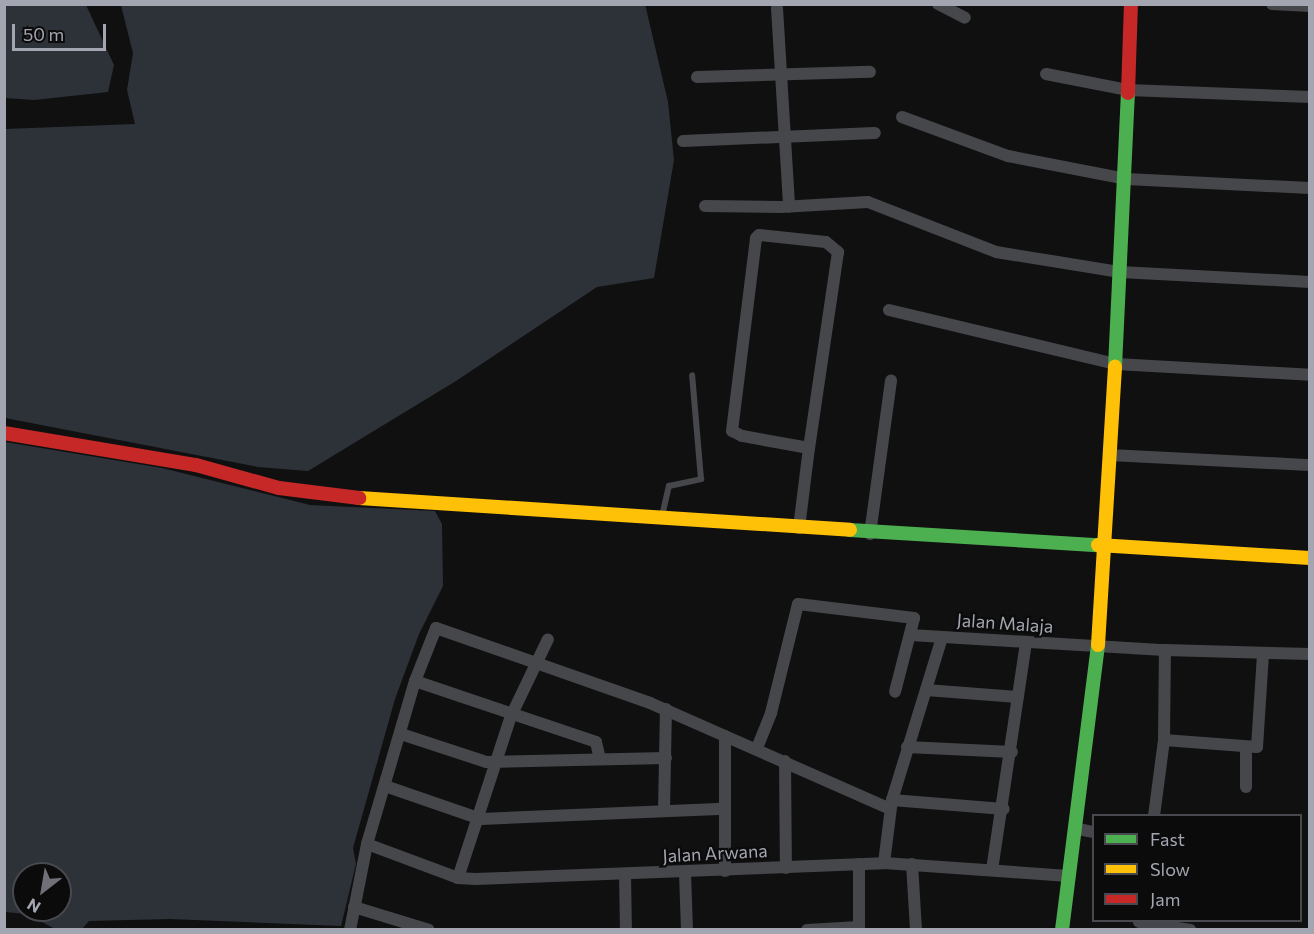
<!DOCTYPE html>
<html>
<head>
<meta charset="utf-8">
<style>
  body { margin:0 }
  #map { position:relative; width:1314px; height:934px; overflow:hidden; background:#101011; font-family:Commissioner,sans-serif }
  div>[style] { position:absolute }
  [style*='--x'] { left:calc(var(--x)*1px); top:calc(var(--y)*1px); width:calc(var(--w)*1px); rotate:calc(var(--a)*1deg) }
  .water>* { inset:0; background:#2c3238 }
  .lane>* { height:6px; margin:-3px; padding:0 3px; transform-origin:3px; border-radius:3px; background:#46474a }
  .street>* { height:12px; margin:-6px; padding:0 6px; transform-origin:6px; border-radius:6px; background:#46474a }
  .fast>* { height:14px; margin:-7px; padding:0 7px; transform-origin:7px; border-radius:7px; background:#4caf50 }
  .slow>* { height:14px; margin:-7px; padding:0 7px; transform-origin:7px; border-radius:7px; background:#ffc107 }
  .jam>* { height:14px; margin:-7px; padding:0 7px; transform-origin:7px; border-radius:7px; background:#c62828 }
  span { translate:-50% -50%; white-space:nowrap; text-align:center; line-height:1.15; -webkit-text-stroke:4.5px #0b0b0c; paint-order:stroke }
  .street-label { font-size:18px; color:#a3a5b0 }
  .frame { position:absolute; inset:0; border:6px solid #a3a5b0; pointer-events:none }
  .legend { position:absolute; left:1092px; top:814px; width:210px; height:108px; box-sizing:border-box; background:#0b0b0c; border:2px solid #48494e; margin:0; padding:8px 10px; list-style:none; font-size:18px; color:#a3a5b0 }
  .legend li { display:flex; align-items:center; gap:12px; height:30px }
  .legend b { width:30px; border:2px solid #48494e }
  .north { position:absolute; left:12px; top:862px; width:60px; height:60px; box-sizing:border-box; background:#0b0b0c; border:2px solid #48494e; border-radius:50%; rotate:211deg; font-size:16px; font-weight:700; line-height:24px; text-align:center; color:#a3a5b0 }
  .north::after { content:''; display:block; margin:auto; width:21px; height:27px; background:#707178; clip-path:polygon(50% 0,100% 100%,50% 72%,0 100%) }
  .scale { position:absolute; left:12px; top:24px; width:94px; height:27px; box-sizing:border-box; border:3px solid #a3a5b0; border-top:0; padding-left:8px; font-size:18px; line-height:21px; white-space:nowrap; color:#a3a5b0; -webkit-text-stroke:4px #0b0b0c; paint-order:stroke }
</style>
</head>
<body>
<div id="map">
  <div class="water">
    <i style="clip-path:polygon(645px 4px,668px 102px,674px 160px,654px 278px,597px 287px,456px 381px,308px 471px,258px 467px,5px 418px,5px 129px,135px 124px,127px 90px,133px 53px,121px 5px)"></i>
    <i style="clip-path:polygon(4px 5px,86px 5px,114px 65px,108px 92px,34px 100px,5px 98px)"></i>
    <i style="clip-path:polygon(evenodd,5px 442px,162px 468px,310px 505px,435px 511px,442px 524px,443px 586px,419px 634px,395px 699px,353px 848px,356px 864px,341px 926px,170px 919px,89px 921px,82px 929px,57px 930px,27px 914px,5px 912px,5px 442px,24px 874px,60px 874px,60px 910px,24px 910px,24px 874px)"></i>
  </div>
  <div class="lane">
    <i style="--x:662;--y:516;--w:31;--a:-77"></i>
    <i style="--x:669;--y:486;--w:33;--a:-12"></i>
    <i style="--x:701;--y:479;--w:104;--a:-94.9"></i>
  </div>
  <div class="street">
    <i style="--x:938;--y:4;--w:30;--a:27"></i>
    <i style="--x:1272;--y:4;--w:38;--a:3"></i>
    <i style="--x:777;--y:8;--w:199;--a:86.5"></i>
    <i style="--x:1046;--y:74;--w:84;--a:11"></i>
    <i style="--x:1128;--y:90;--w:182;--a:2.2"></i>
    <i style="--x:697;--y:77;--w:173;--a:-1.7"></i>
    <i style="--x:902;--y:117;--w:113;--a:20.2"></i>
    <i style="--x:1008;--y:156;--w:120;--a:11"></i>
    <i style="--x:1126;--y:179;--w:184;--a:2.8"></i>
    <i style="--x:683;--y:141;--w:192;--a:-2.4"></i>
    <i style="--x:705;--y:206;--w:76;--a:0.8"></i>
    <i style="--x:781;--y:207;--w:87;--a:-3.3"></i>
    <i style="--x:868;--y:202;--w:137;--a:21.3"></i>
    <i style="--x:996;--y:252;--w:126;--a:9.2"></i>
    <i style="--x:1120;--y:272;--w:190;--a:3"></i>
    <i style="--x:759;--y:235;--w:67;--a:6"></i>
    <i style="--x:826;--y:242;--w:16;--a:40"></i>
    <i style="--x:838;--y:252;--w:198;--a:98.4"></i>
    <i style="--x:809;--y:448;--w:68;--a:-169.8"></i>
    <i style="--x:742;--y:436;--w:11;--a:-153"></i>
    <i style="--x:732;--y:431;--w:194;--a:-82.9"></i>
    <i style="--x:756;--y:238;--w:4;--a:-45"></i>
    <i style="--x:889;--y:310;--w:233;--a:13.4"></i>
    <i style="--x:1116;--y:364;--w:194;--a:3.2"></i>
    <i style="--x:1110;--y:455;--w:200;--a:2.9"></i>
    <i style="--x:799;--y:528;--w:81;--a:-82.9"></i>
    <i style="--x:870;--y:534;--w:155;--a:-82.2"></i>
    <i style="--x:910;--y:635;--w:255;--a:3.4"></i>
    <i style="--x:1165;--y:650;--w:145;--a:1.6"></i>
    <i style="--x:415;--y:681;--w:191;--a:18.6"></i>
    <i style="--x:596;--y:742;--w:17;--a:77"></i>
    <i style="--x:926;--y:690;--w:92;--a:4.4"></i>
    <i style="--x:401;--y:734;--w:89;--a:18.2"></i>
    <i style="--x:486;--y:762;--w:180;--a:-1.3"></i>
    <i style="--x:1164;--y:740;--w:93;--a:4.3"></i>
    <i style="--x:1257;--y:747;--w:94;--a:-86.3"></i>
    <i style="--x:907;--y:747;--w:105;--a:2.7"></i>
    <i style="--x:757;--y:748;--w:38;--a:-68"></i>
    <i style="--x:771;--y:713;--w:112;--a:-76.1"></i>
    <i style="--x:798;--y:604;--w:117;--a:6.9"></i>
    <i style="--x:914;--y:618;--w:76;--a:104.4"></i>
    <i style="--x:1246;--y:748;--w:39;--a:90"></i>
    <i style="--x:785;--y:761;--w:107;--a:89.5"></i>
    <i style="--x:385;--y:786;--w:102;--a:19"></i>
    <i style="--x:481;--y:819;--w:243;--a:-2.4"></i>
    <i style="--x:892;--y:800;--w:112;--a:4.6"></i>
    <i style="--x:664;--y:811;--w:102;--a:-88.9"></i>
    <i style="--x:1154;--y:816;--w:77;--a:-82.5"></i>
    <i style="--x:1164;--y:740;--w:90;--a:-89.4"></i>
    <i style="--x:1078;--y:829;--w:16;--a:11"></i>
    <i style="--x:367;--y:844;--w:97;--a:20.5"></i>
    <i style="--x:458;--y:878;--w:17;--a:3"></i>
    <i style="--x:475;--y:879;--w:409;--a:-2.2"></i>
    <i style="--x:884;--y:863;--w:185;--a:4"></i>
    <i style="--x:884;--y:863;--w:64;--a:-82.8"></i>
    <i style="--x:892;--y:800;--w:170;--a:-72.9"></i>
    <i style="--x:859;--y:864;--w:66;--a:90"></i>
    <i style="--x:912;--y:864;--w:66;--a:86.5"></i>
    <i style="--x:992;--y:870;--w:230;--a:-81.5"></i>
    <i style="--x:725;--y:871;--w:135;--a:-90"></i>
    <i style="--x:685;--y:873;--w:57;--a:88"></i>
    <i style="--x:625;--y:875;--w:55;--a:89"></i>
    <i style="--x:458;--y:878;--w:170;--a:-71.9"></i>
    <i style="--x:511;--y:716;--w:85;--a:-64.3"></i>
    <i style="--x:354;--y:907;--w:78;--a:17"></i>
    <i style="--x:1139;--y:922;--w:52;--a:8.9"></i>
    <i style="--x:350;--y:930;--w:88;--a:-78.8"></i>
    <i style="--x:367;--y:844;--w:170;--a:-73.6"></i>
    <i style="--x:415;--y:681;--w:57;--a:-68.4"></i>
    <i style="--x:436;--y:628;--w:227;--a:19.3"></i>
    <i style="--x:650;--y:703;--w:262;--a:23.8"></i>
    <i style="--x:807;--y:930;--w:52;--a:-3.3"></i>
  </div>
  <div class="fast">
    <i style="--x:1115;--y:367;--w:274;--a:-87.3"></i>
    <i style="--x:850;--y:530;--w:248;--a:3.5"></i>
    <i style="--x:1062;--y:930;--w:287;--a:-82.8"></i>
  </div>
  <div class="slow">
    <i style="--x:359;--y:498;--w:492;--a:3.7"></i>
    <i style="--x:1098;--y:545;--w:212;--a:3.5"></i>
    <i style="--x:1098;--y:645;--w:279;--a:-86.5"></i>
  </div>
  <div class="jam">
    <i style="--x:1128;--y:93;--w:89;--a:-88.1"></i>
    <i style="--x:4;--y:433;--w:195;--a:9.5"></i>
    <i style="--x:196;--y:465;--w:86;--a:15.5"></i>
    <i style="--x:279;--y:488;--w:81;--a:7.1"></i>
  </div>
  <div class="street-label">
    <span style="left:1005px;top:623px;rotate:4deg">Jalan Malaja</span>
    <span style="left:715px;top:853px;rotate:-3deg">Jalan Arwana</span>
  </div>
  <div class="frame"></div>
  <ul class="legend">
  <li><b style="height:8px;background:#4caf50"></b>Fast</li>
  <li><b style="height:8px;background:#ffc107"></b>Slow</li>
  <li><b style="height:8px;background:#c62828"></b>Jam</li>
  </ul>
  <div class="north">N</div>
  <div class="scale">50 m</div>
</div>
</body>
</html>
